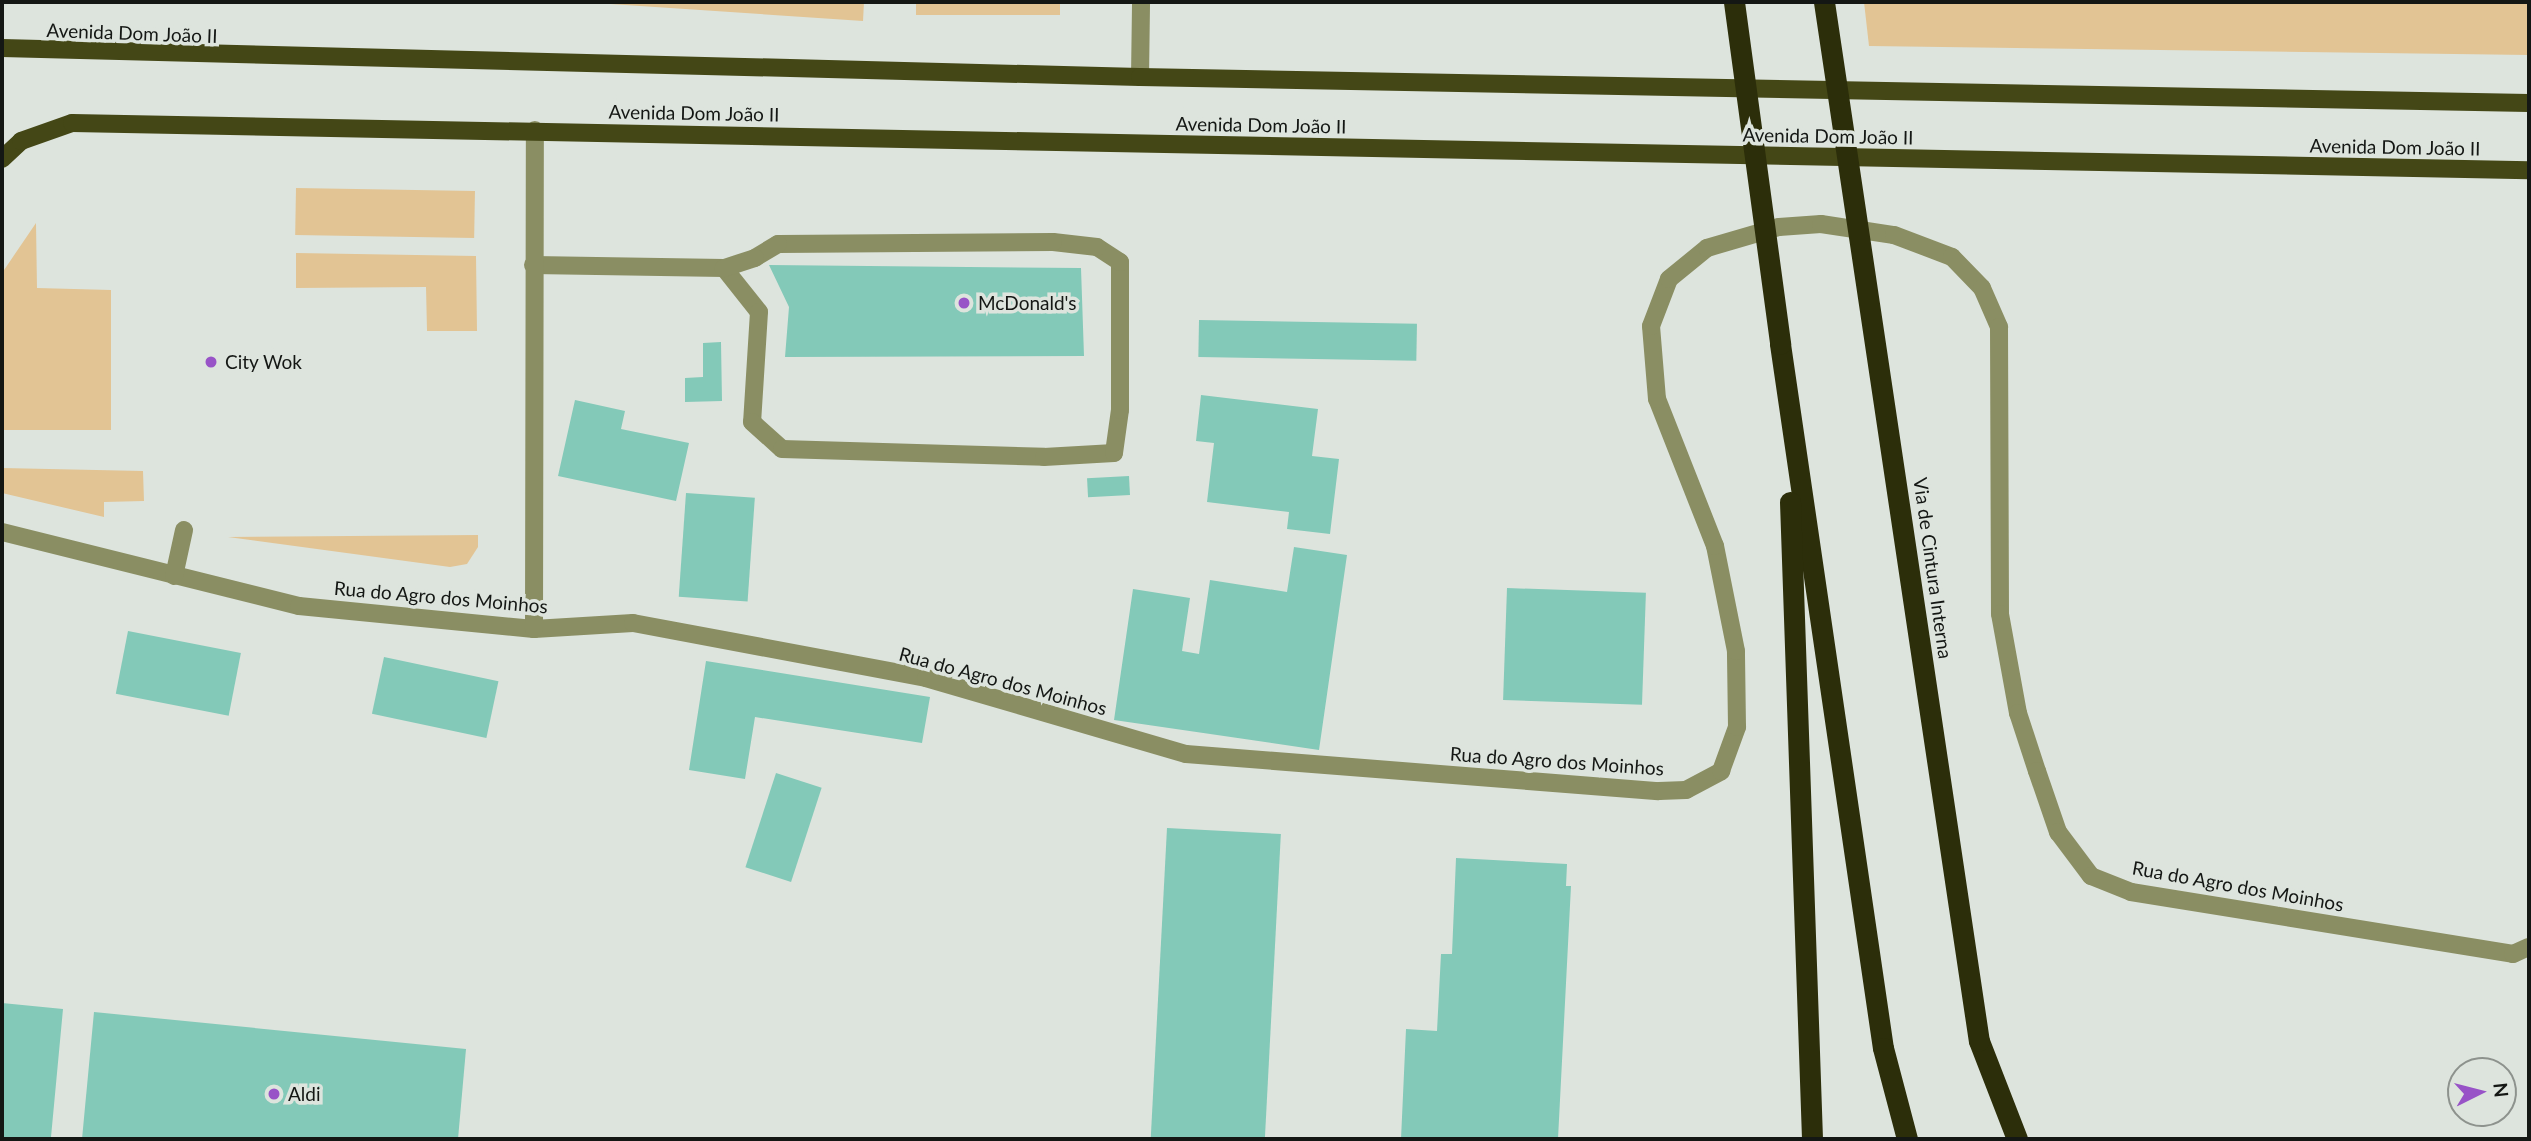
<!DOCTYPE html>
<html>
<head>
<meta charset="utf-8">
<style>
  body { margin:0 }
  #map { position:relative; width:2531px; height:1141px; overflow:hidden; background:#dde4dd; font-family:Lato,sans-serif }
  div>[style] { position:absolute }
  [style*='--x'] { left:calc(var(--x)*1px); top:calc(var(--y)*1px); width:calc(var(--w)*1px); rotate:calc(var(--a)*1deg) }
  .green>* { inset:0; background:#e2c494; transform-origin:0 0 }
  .building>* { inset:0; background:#83c9b8; transform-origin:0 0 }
  .minor>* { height:18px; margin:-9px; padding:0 9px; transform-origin:9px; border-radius:9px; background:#8a8e63 }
  .major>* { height:18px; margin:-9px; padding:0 9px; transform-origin:9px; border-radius:9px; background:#444716 }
  .highway>* { height:21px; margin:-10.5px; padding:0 10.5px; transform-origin:10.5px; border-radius:10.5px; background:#2c2e0a }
  .highway-bridge>* { height:21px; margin:-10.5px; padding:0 10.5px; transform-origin:10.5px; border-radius:10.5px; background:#2c2e0a }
  .dots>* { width:19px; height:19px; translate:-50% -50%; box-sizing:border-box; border:4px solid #dde4dd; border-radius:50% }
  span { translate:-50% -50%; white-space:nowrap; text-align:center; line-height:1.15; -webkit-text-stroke:7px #dde4dd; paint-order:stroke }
  .street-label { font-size:19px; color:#141714 }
  .poi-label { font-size:19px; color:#141714 }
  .left { translate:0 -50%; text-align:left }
  .frame { position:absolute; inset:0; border:4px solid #141714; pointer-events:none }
  .north { position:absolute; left:2447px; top:1057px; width:70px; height:70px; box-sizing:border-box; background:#dde4dd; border:2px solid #8d928d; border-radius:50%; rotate:84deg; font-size:19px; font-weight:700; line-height:28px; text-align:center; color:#141714 }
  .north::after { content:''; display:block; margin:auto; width:24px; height:32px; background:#9853c7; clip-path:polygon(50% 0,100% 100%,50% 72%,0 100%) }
</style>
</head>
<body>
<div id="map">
  <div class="green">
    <i style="clip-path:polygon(580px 2px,864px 2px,863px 21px)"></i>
    <i style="left:916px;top:2px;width:144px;height:13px"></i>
    <i style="clip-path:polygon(1864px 2px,2529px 2px,2529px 55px,1869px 46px)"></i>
    <i style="left:296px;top:188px;width:179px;height:47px;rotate:1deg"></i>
    <i style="clip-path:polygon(36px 223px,37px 288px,111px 290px,111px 430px,2px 430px,2px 273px)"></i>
    <i style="clip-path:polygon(296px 253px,476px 256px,477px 331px,427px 331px,426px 287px,296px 288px)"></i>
    <i style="clip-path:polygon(2px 468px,143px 471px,144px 501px,104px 502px,104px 517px,2px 493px)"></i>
    <i style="clip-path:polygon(478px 535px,478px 547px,467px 564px,450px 567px,228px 537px)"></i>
  </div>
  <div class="building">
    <i style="clip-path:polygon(769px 265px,1081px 268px,1084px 356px,785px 357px,789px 307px)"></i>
    <i style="left:1199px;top:320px;width:218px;height:37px;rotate:1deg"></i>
    <i style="clip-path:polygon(721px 342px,722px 401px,685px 402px,685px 378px,703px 377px,703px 343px)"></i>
    <i style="clip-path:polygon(1201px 395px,1318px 409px,1312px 456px,1339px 459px,1330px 534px,1287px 529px,1289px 512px,1207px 502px,1214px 443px,1196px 441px)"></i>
    <i style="clip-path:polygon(575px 400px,625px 411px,621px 429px,689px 443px,676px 501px,558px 476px)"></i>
    <i style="left:1129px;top:476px;width:19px;height:42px;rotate:87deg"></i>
    <i style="left:686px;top:493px;width:69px;height:104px;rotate:4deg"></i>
    <i style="clip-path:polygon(1294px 547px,1347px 555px,1319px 750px,1114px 720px,1133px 589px,1190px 598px,1182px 651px,1199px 654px,1210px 580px,1287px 592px)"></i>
    <i style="left:1507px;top:588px;width:139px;height:112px;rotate:2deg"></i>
    <i style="left:128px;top:631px;width:115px;height:64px;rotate:11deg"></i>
    <i style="left:384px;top:657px;width:117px;height:58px;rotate:12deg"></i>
    <i style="clip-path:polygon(706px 661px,930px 697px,922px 743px,755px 717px,745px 779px,689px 770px)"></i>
    <i style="left:776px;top:773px;width:48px;height:99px;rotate:18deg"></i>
    <i style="left:1167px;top:828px;width:114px;height:311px;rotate:3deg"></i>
    <i style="clip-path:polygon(1456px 858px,1567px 864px,1566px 886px,1571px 886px,1558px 1139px,1401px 1139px,1406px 1029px,1437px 1031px,1441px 954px,1452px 954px)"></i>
    <i style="clip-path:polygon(2px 1003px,63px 1009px,51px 1137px,60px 1139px,2px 1139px)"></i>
    <i style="clip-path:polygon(94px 1012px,466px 1049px,458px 1139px,82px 1139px)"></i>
  </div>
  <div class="minor">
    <i style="--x:1140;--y:77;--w:75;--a:-89.2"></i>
    <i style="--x:533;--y:265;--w:191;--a:0.9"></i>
    <i style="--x:724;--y:268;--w:56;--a:51.5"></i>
    <i style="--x:759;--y:312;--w:110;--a:93.6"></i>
    <i style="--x:752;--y:422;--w:40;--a:42"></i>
    <i style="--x:782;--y:449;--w:262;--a:1.7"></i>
    <i style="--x:1044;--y:457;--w:70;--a:-3.3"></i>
    <i style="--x:1114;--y:453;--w:43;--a:-82.1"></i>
    <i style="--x:1120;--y:410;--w:148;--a:-90"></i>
    <i style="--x:1120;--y:262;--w:27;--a:-147"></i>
    <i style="--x:1097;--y:247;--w:44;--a:-173.5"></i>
    <i style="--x:1053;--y:242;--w:275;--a:179.6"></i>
    <i style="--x:778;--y:244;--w:27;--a:149"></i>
    <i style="--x:755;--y:258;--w:33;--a:162"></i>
    <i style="--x:2;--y:532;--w:306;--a:14"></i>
    <i style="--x:299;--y:606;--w:236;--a:5.6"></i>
    <i style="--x:534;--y:629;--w:99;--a:-3.5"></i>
    <i style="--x:633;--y:623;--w:298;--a:10.6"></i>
    <i style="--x:926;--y:678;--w:271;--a:16.3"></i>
    <i style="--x:1186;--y:754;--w:474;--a:4.5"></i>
    <i style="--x:1659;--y:791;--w:27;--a:-2"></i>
    <i style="--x:1686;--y:790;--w:40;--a:-28"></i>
    <i style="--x:1721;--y:771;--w:47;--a:-70"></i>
    <i style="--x:1737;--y:727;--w:76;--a:-90.8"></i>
    <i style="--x:1736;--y:651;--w:107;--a:-101.3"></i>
    <i style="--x:1715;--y:546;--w:158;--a:-111.5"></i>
    <i style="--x:1657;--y:399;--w:73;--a:-94.7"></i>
    <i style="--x:1651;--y:326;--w:50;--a:-69"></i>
    <i style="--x:1669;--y:279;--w:49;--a:-39.2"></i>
    <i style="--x:1707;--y:248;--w:75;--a:-16.3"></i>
    <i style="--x:1779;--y:227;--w:42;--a:-4.1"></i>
    <i style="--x:1821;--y:224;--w:74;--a:8.6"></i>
    <i style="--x:1894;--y:235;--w:62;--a:20.8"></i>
    <i style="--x:1952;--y:257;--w:43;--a:45.9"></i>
    <i style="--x:1982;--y:288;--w:43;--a:66.4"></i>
    <i style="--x:1999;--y:327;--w:287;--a:89.8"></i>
    <i style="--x:2000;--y:614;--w:101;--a:79.7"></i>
    <i style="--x:2018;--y:713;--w:61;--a:71.9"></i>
    <i style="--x:2037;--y:771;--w:65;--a:71"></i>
    <i style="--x:2058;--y:832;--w:55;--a:53.1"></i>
    <i style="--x:2091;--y:876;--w:43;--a:21.8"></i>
    <i style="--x:2131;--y:892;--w:387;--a:9.2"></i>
    <i style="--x:2513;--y:954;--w:17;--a:-24"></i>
    <i style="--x:174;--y:576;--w:47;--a:-77.7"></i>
    <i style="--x:534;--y:629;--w:499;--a:-89.9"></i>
  </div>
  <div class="major">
    <i style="--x:2;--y:48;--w:1138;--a:1.46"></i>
    <i style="--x:1140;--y:77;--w:1389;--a:1.07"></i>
    <i style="--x:2;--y:159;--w:26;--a:-43"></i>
    <i style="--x:21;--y:141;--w:54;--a:-19.4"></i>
    <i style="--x:72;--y:123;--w:2457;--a:1.1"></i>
  </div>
  <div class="highway">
    <i style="--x:1780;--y:344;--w:711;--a:81.68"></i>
    <i style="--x:1883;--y:1048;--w:94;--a:75.2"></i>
    <i style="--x:1790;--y:502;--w:637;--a:88.02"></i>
    <i style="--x:1979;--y:1041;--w:105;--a:68.8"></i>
  </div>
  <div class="highway-bridge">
    <i style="--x:1734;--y:2;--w:345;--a:82.3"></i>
    <i style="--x:1824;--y:2;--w:1050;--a:81.52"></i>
  </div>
  <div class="dots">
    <i style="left:964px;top:303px;background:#9853c7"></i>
    <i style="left:211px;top:362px;background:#9853c7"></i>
    <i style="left:274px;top:1094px;background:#9853c7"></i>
  </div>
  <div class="street-label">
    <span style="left:132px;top:33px;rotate:2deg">Avenida Dom João II</span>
    <span style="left:694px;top:113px;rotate:1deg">Avenida Dom João II</span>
    <span style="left:1261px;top:125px;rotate:1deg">Avenida Dom João II</span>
    <span style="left:1828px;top:136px;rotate:1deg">Avenida Dom João II</span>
    <span style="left:2395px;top:147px;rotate:1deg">Avenida Dom João II</span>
    <span style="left:1933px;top:568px;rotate:82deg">Via de Cintura Interna</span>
    <span style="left:441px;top:597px;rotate:5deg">Rua do Agro dos Moinhos</span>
    <span style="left:1003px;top:681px;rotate:15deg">Rua do Agro dos Moinhos</span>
    <span style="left:1557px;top:761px;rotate:4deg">Rua do Agro dos Moinhos</span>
    <span style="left:2238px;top:886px;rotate:10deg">Rua do Agro dos Moinhos</span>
  </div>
  <div class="poi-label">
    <span class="left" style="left:978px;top:303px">McDonald's</span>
    <span class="left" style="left:225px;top:362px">City Wok</span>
    <span class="left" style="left:288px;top:1094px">Aldi</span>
  </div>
  <div class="frame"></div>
  <div class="north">N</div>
</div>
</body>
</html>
